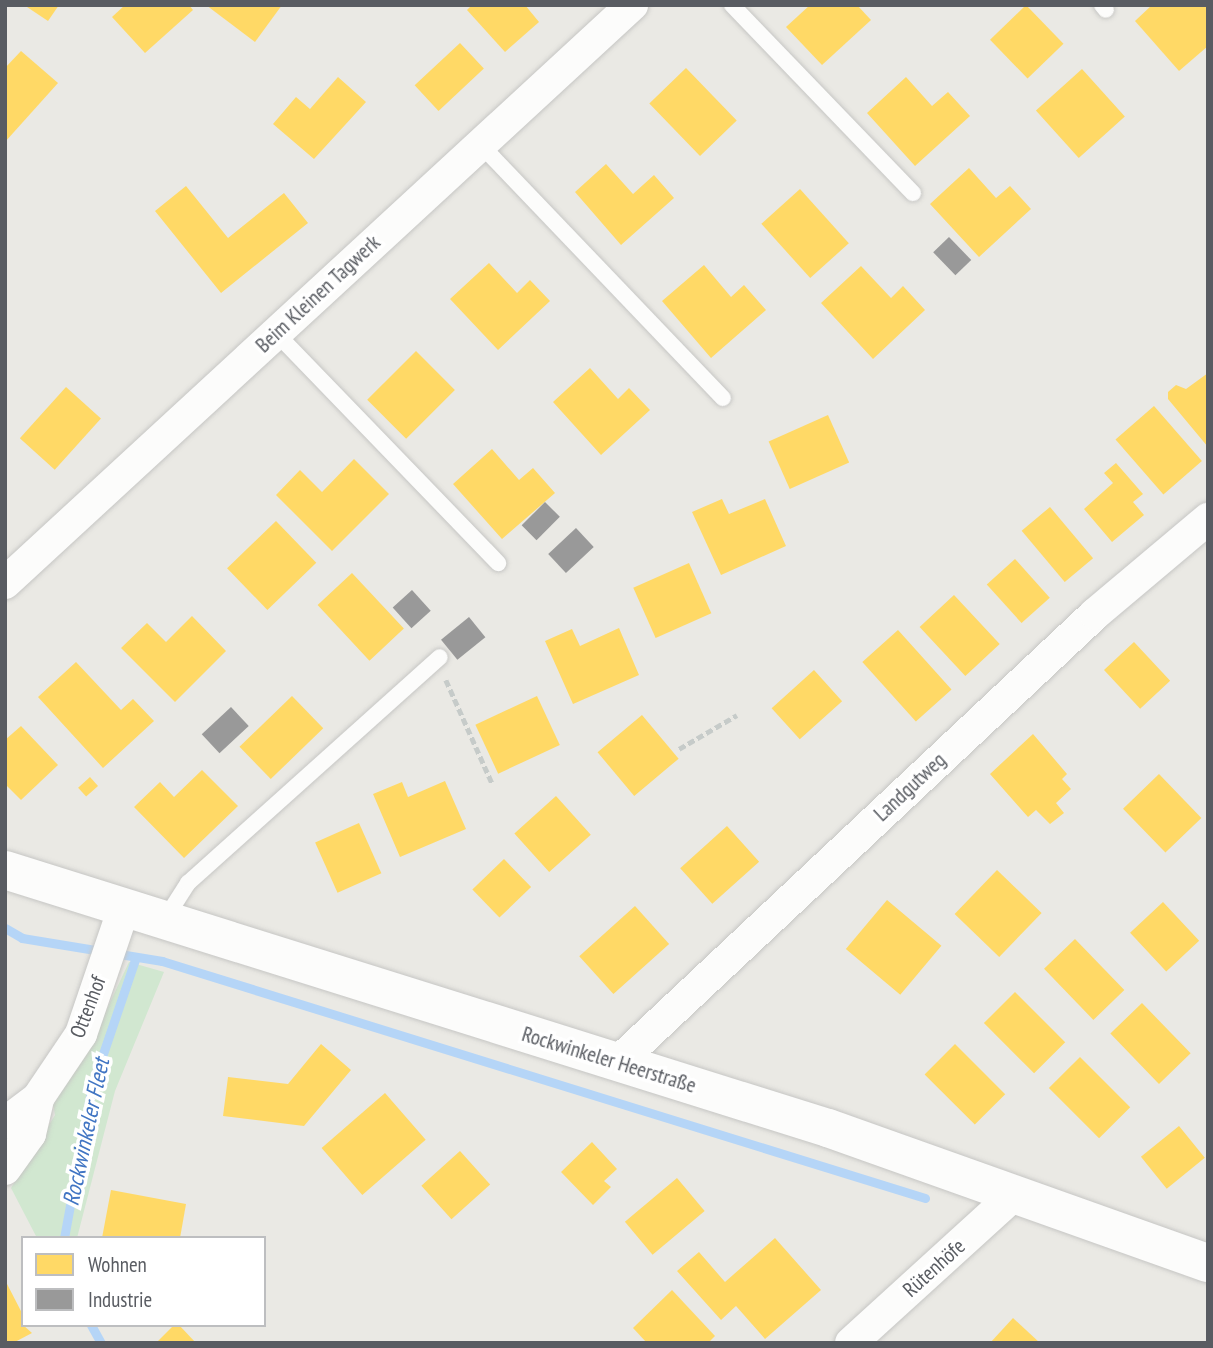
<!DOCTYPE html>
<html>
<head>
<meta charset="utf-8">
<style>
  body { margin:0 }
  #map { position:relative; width:1213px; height:1348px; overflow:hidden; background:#eae9e4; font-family:"PT Sans Narrow",sans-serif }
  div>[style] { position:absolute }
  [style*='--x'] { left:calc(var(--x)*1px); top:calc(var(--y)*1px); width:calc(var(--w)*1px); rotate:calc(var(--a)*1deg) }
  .green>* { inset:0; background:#d1e7d0 }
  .homes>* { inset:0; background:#ffd966; transform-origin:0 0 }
  .industry>* { inset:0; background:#999; transform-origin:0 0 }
  .stream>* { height:9px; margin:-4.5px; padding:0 4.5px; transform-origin:4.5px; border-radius:4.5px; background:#b5d5f7 }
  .path>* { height:4.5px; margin-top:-2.25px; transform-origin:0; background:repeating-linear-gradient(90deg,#c6cbc9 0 7px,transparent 0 10.5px) }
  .roads { filter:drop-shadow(0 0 2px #c6c6c4) drop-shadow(0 0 2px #c6c6c4) }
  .service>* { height:16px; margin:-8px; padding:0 8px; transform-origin:8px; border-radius:8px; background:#fcfcfb }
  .minor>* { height:32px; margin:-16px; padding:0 16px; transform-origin:16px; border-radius:16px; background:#fcfcfb }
  .secondary>* { height:38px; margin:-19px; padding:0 19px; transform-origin:19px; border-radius:19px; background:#fcfcfb }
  span { translate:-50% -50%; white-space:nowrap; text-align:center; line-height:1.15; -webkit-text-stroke:7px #fff; paint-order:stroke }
  .street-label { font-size:21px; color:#595c62 }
  .water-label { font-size:23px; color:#4175c3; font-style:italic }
  .frame { position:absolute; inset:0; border:7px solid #595c62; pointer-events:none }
  .legend { position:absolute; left:21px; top:1236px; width:245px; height:91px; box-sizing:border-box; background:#fff; border:2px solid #bdbec0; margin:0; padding:9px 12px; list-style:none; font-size:21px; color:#595c62 }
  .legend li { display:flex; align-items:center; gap:14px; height:35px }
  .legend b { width:35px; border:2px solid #bdbec0 }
</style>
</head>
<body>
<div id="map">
  <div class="green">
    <i style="clip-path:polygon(129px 962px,164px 972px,115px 1091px,77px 1238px,37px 1238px,11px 1188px,55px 1115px,52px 1098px,90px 1045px)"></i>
  </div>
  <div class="homes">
    <i style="clip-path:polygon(24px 5px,59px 5px,48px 21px)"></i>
    <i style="clip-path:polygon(125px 5px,189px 5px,193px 10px,145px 53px,112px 17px)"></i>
    <i style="clip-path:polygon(206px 5px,282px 5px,255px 42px)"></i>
    <i style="clip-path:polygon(472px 5px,525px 5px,539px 22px,505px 52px,467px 10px)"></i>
    <i style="clip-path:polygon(810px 5px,857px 5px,871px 20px,822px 65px,786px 27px)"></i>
    <i style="left:1026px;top:5px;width:54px;height:50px;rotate:46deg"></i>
    <i style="clip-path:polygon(1152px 5px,1208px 5px,1208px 46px,1179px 71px,1135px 21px)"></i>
    <i style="left:460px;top:43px;width:35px;height:62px;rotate:47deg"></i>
    <i style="clip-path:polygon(21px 51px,58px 83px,5px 142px,5px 68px)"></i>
    <i style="left:686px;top:68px;width:73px;height:51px;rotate:46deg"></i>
    <i style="left:1082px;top:69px;width:64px;height:62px;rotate:48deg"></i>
    <i style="clip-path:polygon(338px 77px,366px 102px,314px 159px,273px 124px,296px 97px,310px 109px)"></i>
    <i style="clip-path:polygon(906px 77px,932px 106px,948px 92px,970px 116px,915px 166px,867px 113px)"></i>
    <i style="clip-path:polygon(606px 164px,633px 194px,654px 175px,674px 198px,621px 245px,575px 192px)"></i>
    <i style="clip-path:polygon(969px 168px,996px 198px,1010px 186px,1031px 209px,979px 257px,930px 204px)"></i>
    <i style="clip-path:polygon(186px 186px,228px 238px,284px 193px,308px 223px,221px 293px,155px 211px)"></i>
    <i style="left:800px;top:189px;width:73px;height:52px;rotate:48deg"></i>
    <i style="clip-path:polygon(489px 263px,517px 293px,530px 280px,550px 301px,498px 350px,450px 299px)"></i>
    <i style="clip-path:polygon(704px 265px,731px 297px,744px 285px,766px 310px,711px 358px,662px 301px)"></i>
    <i style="clip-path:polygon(861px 266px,891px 298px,903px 286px,925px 310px,873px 359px,821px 303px)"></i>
    <i style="left:416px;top:351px;width:55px;height:69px;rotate:45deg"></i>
    <i style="clip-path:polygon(590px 368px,618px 399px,629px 388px,650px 410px,601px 455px,553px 402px)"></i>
    <i style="clip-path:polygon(1208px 373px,1208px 447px,1168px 399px,1168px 392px,1176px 385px,1186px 389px)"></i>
    <i style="left:66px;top:387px;width:47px;height:69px;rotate:42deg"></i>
    <i style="left:1154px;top:406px;width:73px;height:51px;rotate:49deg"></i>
    <i style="left:828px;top:415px;width:52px;height:65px;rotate:66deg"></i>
    <i style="clip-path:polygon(492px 449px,519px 480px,533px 468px,555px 493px,502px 539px,453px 484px)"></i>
    <i style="clip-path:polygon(354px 459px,389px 494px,332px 551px,276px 495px,300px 470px,322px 492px)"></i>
    <i style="clip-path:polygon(1116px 463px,1143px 494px,1133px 502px,1144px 515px,1112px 542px,1084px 509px,1113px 483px,1104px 473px)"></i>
    <i style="clip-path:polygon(722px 499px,729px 514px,765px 499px,786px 546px,721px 575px,692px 512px)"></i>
    <i style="left:1050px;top:507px;width:67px;height:37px;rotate:50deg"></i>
    <i style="left:276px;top:521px;width:58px;height:68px;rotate:46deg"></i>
    <i style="left:1015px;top:559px;width:52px;height:38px;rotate:48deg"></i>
    <i style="left:689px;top:563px;width:55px;height:61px;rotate:66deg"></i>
    <i style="left:352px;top:573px;width:76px;height:47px;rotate:47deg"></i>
    <i style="left:954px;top:595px;width:67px;height:47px;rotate:47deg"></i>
    <i style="clip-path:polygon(192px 616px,226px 651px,175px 702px,121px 648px,147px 623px,166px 642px)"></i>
    <i style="clip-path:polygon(619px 628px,639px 675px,573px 704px,545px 641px,572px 629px,580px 646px)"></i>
    <i style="left:898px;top:630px;width:80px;height:48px;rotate:48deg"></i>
    <i style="left:1134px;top:642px;width:53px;height:41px;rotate:47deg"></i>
    <i style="clip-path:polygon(76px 662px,121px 710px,133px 699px,154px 721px,103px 768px,38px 697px)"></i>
    <i style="left:814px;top:670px;width:42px;height:57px;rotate:48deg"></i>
    <i style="left:292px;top:696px;width:45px;height:73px;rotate:46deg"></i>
    <i style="left:537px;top:696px;width:54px;height:68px;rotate:65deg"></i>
    <i style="left:642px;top:715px;width:57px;height:58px;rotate:50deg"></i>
    <i style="clip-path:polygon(21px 726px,58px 765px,21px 800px,5px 784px,5px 740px)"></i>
    <i style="clip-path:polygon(1033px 734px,1067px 774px,1062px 779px,1071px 789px,1056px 803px,1064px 813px,1050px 824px,1036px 810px,1028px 817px,990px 774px)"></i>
    <i style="clip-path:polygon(202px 770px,238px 806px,184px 858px,134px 807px,160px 782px,174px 797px)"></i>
    <i style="left:1159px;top:774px;width:61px;height:50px;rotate:46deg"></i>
    <i style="left:90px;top:777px;width:12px;height:16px;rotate:48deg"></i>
    <i style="clip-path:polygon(445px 781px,466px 829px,400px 857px,373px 794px,402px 782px,408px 797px)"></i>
    <i style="left:556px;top:796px;width:52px;height:56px;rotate:48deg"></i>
    <i style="left:359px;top:823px;width:55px;height:48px;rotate:66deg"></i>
    <i style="left:727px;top:826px;width:48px;height:63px;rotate:48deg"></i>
    <i style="left:504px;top:859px;width:39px;height:44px;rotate:46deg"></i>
    <i style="left:997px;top:870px;width:62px;height:61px;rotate:44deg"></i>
    <i style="left:887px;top:900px;width:71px;height:64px;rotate:40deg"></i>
    <i style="left:1163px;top:902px;width:53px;height:45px;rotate:47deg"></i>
    <i style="left:635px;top:906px;width:51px;height:75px;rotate:48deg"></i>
    <i style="left:1075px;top:939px;width:71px;height:43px;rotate:46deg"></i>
    <i style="left:1015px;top:992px;width:71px;height:44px;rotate:45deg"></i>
    <i style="left:1142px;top:1003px;width:70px;height:44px;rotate:46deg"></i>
    <i style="clip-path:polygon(321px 1044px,351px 1070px,304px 1126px,223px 1116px,228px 1077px,288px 1084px)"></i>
    <i style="left:955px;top:1044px;width:71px;height:43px;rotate:45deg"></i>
    <i style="left:1080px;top:1057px;width:71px;height:44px;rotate:45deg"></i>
    <i style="left:385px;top:1093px;width:62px;height:84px;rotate:49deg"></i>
    <i style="left:1179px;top:1126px;width:41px;height:49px;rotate:51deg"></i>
    <i style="clip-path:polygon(592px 1142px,617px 1169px,604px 1181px,611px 1187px,593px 1205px,561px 1172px)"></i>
    <i style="left:460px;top:1151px;width:45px;height:52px;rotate:48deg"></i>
    <i style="left:677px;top:1178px;width:43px;height:68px;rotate:50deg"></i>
    <i style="clip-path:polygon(111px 1190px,186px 1204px,180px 1238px,102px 1238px)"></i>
    <i style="clip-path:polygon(775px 1238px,821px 1290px,765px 1339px,736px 1306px,721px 1320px,677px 1271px,699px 1252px,725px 1282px)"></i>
    <i style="clip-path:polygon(5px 1280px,23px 1315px,23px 1325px,32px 1333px,13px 1343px,5px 1343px)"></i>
    <i style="clip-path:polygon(672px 1290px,715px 1336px,708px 1343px,647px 1343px,633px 1328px)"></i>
    <i style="clip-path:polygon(1013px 1318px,1040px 1343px,990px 1343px)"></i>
    <i style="clip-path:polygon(174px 1325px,179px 1325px,196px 1343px,156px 1343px)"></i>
  </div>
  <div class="industry">
    <i style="left:949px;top:237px;width:32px;height:22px;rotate:46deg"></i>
    <i style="left:545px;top:502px;width:21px;height:33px;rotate:45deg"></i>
    <i style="left:576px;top:528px;width:26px;height:38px;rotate:47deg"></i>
    <i style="left:412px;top:590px;width:28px;height:26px;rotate:48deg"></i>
    <i style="left:469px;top:617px;width:26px;height:36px;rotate:51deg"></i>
    <i style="left:231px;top:707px;width:26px;height:40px;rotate:47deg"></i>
  </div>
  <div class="stream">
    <i style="--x:5;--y:928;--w:20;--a:30"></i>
    <i style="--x:22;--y:938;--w:142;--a:9.3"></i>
    <i style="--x:162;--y:961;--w:799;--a:17.26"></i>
    <i style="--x:64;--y:1238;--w:155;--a:-79.6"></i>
    <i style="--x:92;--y:1086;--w:136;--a:-71.2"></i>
    <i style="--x:91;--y:1325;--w:21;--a:61"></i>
  </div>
  <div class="path">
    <i style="--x:446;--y:680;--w:113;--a:65.9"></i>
    <i style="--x:679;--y:749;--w:67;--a:-30.4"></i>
  </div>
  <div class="roads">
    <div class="service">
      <i style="--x:732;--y:5;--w:261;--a:46.1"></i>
      <i style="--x:1102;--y:5;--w:6;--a:51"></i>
      <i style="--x:481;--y:145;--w:350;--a:46.3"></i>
      <i style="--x:276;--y:333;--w:320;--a:46"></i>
      <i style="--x:165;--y:919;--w:43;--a:-57.4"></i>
      <i style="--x:188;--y:883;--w:338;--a:-41.9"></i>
    </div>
    <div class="minor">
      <i style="--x:5;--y:583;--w:853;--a:-42.67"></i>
      <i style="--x:618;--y:1062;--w:654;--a:-43.2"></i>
      <i style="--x:1095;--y:614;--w:148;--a:-40.1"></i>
      <i style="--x:5;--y:1123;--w:41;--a:-37.1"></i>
      <i style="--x:5;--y:1169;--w:43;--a:-54.5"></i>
      <i style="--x:30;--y:1134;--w:37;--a:-77"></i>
      <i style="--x:38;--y:1098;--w:77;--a:-56.1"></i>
      <i style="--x:81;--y:1034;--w:133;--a:-71.2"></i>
      <i style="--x:851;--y:1343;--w:223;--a:-42.3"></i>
    </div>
    <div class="secondary">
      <i style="--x:5;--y:870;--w:862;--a:17.41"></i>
      <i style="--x:828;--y:1128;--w:403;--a:19.6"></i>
    </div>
  </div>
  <div class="street-label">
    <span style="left:318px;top:294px;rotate:-43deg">Beim Kleinen Tagwerk</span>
    <span style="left:910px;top:787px;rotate:-43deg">Landgutweg</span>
    <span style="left:88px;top:1007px;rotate:-69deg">Ottenhof</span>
    <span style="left:609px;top:1060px;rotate:17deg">Rockwinkeler Heerstraße</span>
    <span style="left:934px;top:1268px;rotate:-42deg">Rütenhöfe</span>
  </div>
  <div class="water-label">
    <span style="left:86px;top:1132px;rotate:-78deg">Rockwinkeler Fleet</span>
  </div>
  <div class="frame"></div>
  <ul class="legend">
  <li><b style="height:19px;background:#ffd966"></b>Wohnen</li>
  <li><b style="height:19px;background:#999"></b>Industrie</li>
  </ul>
</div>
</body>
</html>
